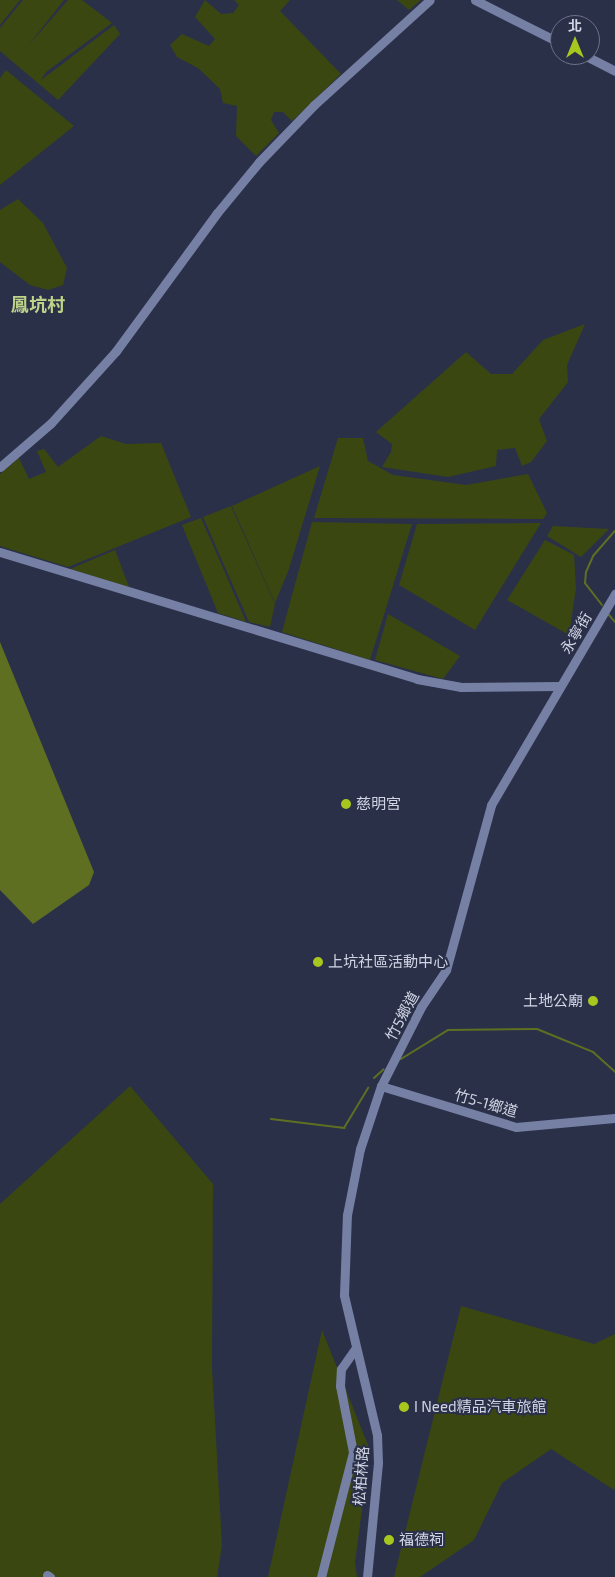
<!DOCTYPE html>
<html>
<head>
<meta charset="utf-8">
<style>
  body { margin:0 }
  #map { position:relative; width:615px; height:1577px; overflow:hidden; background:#2a3048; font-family:"Exo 2","Noto Sans TC",sans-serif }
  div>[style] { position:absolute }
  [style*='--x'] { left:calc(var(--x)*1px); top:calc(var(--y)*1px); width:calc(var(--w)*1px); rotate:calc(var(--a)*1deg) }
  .green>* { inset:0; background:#3b4711 }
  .water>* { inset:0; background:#5e6f22 }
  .stream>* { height:2px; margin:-1px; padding:0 1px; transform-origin:1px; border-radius:1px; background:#5e6f22 }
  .minor>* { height:9px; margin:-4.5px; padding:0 4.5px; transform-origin:4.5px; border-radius:4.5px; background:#7680a5 }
  .dots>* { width:14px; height:14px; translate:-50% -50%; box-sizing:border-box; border:2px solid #2a3048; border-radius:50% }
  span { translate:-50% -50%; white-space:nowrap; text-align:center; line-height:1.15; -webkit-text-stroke:4px #2a3048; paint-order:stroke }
  .street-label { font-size:15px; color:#d0d4e4 }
  .poi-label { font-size:15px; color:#d0d4e4 }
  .left { translate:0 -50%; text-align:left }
  .right { translate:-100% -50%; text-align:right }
  .quarter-label { font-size:18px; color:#bed388; font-weight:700 }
  .north { position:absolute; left:550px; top:15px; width:50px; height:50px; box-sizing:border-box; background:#2a3048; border:1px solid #6c7286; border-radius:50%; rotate:0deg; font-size:14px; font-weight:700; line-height:20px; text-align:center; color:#d0d4e4 }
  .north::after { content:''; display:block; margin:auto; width:18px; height:22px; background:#a7c71e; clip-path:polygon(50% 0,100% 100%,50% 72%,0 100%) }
</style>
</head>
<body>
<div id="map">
  <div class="green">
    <i style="clip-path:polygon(0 0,20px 0,0 25px)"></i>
    <i style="clip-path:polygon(23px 0,64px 0,27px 47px,68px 0,82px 0,112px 23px,46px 72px,41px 80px,114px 25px,120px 34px,58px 100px,0 51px,0 28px)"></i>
    <i style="clip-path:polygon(205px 0,221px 14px,233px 13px,239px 5px,234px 0,290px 0,280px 11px,341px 74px,292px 121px,283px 112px,274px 112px,271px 120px,279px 133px,256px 156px,236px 136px,237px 106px,223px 103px,220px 89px,198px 68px,177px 57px,170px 45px,182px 34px,209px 46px,215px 39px,195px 17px)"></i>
    <i style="clip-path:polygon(397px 0,421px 0,409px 10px)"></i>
    <i style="clip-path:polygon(6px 70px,74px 126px,0 185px,0 78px)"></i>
    <i style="clip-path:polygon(18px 199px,43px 223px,67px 268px,63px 285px,48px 290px,30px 285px,0 262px,0 210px)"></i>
    <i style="clip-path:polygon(585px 324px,567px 365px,568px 382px,539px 419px,547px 441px,531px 462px,522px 466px,515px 448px,497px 450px,496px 466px,448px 477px,382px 467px,391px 452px,392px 444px,376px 432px,466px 352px,491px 374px,512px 374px,543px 340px)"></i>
    <i style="clip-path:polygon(101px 436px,126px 444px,161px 443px,191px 517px,68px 567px,0 546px,0 474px,19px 458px,29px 479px,46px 472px,37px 451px,44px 449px,58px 467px)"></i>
    <i style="clip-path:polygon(338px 438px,363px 438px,368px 461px,393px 475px,466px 485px,528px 474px,547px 513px,543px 519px,314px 518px)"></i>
    <i style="clip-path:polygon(320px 466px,289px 569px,275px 603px,232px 506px)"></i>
    <i style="clip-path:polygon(231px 506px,275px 604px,270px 627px,249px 622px,203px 517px)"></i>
    <i style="clip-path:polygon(201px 518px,223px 568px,246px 622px,218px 613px,182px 525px)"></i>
    <i style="clip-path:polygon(312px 522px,412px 524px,370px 660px,282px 632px)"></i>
    <i style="clip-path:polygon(541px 523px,475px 630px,399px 585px,417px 524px)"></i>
    <i style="clip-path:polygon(553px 526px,609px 529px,581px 557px,547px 536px)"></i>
    <i style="clip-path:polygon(545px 540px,574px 555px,576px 588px,569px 635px,507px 600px)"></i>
    <i style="clip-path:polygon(115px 550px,129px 587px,70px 569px)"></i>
    <i style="clip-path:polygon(388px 614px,460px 656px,443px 679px,375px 660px)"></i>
    <i style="clip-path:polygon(130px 1086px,213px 1184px,212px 1368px,222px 1545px,217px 1577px,0 1577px,0 1204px)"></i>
    <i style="clip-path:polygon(461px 1306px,594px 1344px,615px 1334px,615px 1486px,614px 1490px,551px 1449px,502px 1483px,474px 1540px,420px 1577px,394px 1577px)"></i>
    <i style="clip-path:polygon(322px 1330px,370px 1450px,355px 1562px,357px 1577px,268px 1577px)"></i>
  </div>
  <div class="water">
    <i style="clip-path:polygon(0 642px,94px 872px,89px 885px,33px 924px,0 890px)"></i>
  </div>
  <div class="stream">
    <i style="--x:602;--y:605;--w:28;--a:-128"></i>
    <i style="--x:585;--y:583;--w:11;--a:-85"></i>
    <i style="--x:586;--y:572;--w:17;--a:-66"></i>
    <i style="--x:593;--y:556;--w:33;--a:-49"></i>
    <i style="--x:609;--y:615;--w:9;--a:49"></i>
    <i style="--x:401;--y:1059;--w:55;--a:-31.7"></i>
    <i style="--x:448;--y:1030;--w:89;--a:-0.6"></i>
    <i style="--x:537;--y:1029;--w:61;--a:22.3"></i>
    <i style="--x:593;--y:1052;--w:30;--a:42"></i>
    <i style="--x:374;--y:1078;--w:13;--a:-42"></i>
    <i style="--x:271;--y:1119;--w:74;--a:7"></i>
    <i style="--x:344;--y:1128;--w:47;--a:-59"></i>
  </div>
  <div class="minor">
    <i style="--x:475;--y:0;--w:95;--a:26.8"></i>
    <i style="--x:584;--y:55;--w:35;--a:27"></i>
    <i style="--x:0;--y:467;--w:67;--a:-40.8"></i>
    <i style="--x:51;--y:423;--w:97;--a:-47.9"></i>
    <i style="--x:116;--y:351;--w:171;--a:-53.8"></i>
    <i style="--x:217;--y:213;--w:66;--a:-50.5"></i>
    <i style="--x:259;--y:162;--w:79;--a:-46"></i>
    <i style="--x:314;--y:105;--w:156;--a:-42.2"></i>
    <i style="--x:0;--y:552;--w:436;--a:16.9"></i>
    <i style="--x:417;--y:679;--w:45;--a:10.3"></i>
    <i style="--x:461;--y:687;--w:99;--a:-0.6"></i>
    <i style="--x:381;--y:1086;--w:141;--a:16.9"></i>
    <i style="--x:516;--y:1127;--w:99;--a:-5.2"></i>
    <i style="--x:47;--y:1575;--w:4;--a:34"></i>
    <i style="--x:321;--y:1577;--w:129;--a:-75.6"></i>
    <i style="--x:353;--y:1452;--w:67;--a:-101.1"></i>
    <i style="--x:340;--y:1386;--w:17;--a:-87"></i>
    <i style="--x:341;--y:1369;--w:24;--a:-55"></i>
    <i style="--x:367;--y:1577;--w:115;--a:-84.5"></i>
    <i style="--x:378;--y:1463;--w:28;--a:-92"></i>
    <i style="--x:377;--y:1435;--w:144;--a:-103.3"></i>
    <i style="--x:344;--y:1295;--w:80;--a:-87.9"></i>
    <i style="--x:347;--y:1215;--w:67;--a:-78.9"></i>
    <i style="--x:360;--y:1149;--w:66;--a:-71.6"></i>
    <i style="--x:381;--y:1086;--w:89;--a:-63.1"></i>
    <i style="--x:421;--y:1007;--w:45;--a:-56"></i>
    <i style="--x:446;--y:970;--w:171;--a:-74.7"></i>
    <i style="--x:491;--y:805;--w:245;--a:-59.6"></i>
  </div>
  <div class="dots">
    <i style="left:346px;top:804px;background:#a7c71e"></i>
    <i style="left:318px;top:962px;background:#a7c71e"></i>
    <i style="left:593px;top:1001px;background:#a7c71e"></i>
    <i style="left:404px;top:1407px;background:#a7c71e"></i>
    <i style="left:389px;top:1540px;background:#a7c71e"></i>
  </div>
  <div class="street-label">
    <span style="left:576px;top:633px;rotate:-59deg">永寧街</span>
    <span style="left:402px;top:1016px;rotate:-62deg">竹5鄉道</span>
    <span style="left:486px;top:1103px;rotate:16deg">竹5-1鄉道</span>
    <span style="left:361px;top:1476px;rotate:-86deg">松柏林路</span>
  </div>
  <div class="poi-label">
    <span class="left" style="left:356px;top:804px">慈明宮</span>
    <span class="left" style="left:328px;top:962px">上坑社區活動中心</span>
    <span class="right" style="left:583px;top:1001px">土地公廟</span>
    <span class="left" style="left:414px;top:1407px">I Need精品汽車旅館</span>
    <span class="left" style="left:399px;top:1540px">福德祠</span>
  </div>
  <div class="quarter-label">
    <span style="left:38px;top:304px">鳳坑村</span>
  </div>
  <div class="north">北</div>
</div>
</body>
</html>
